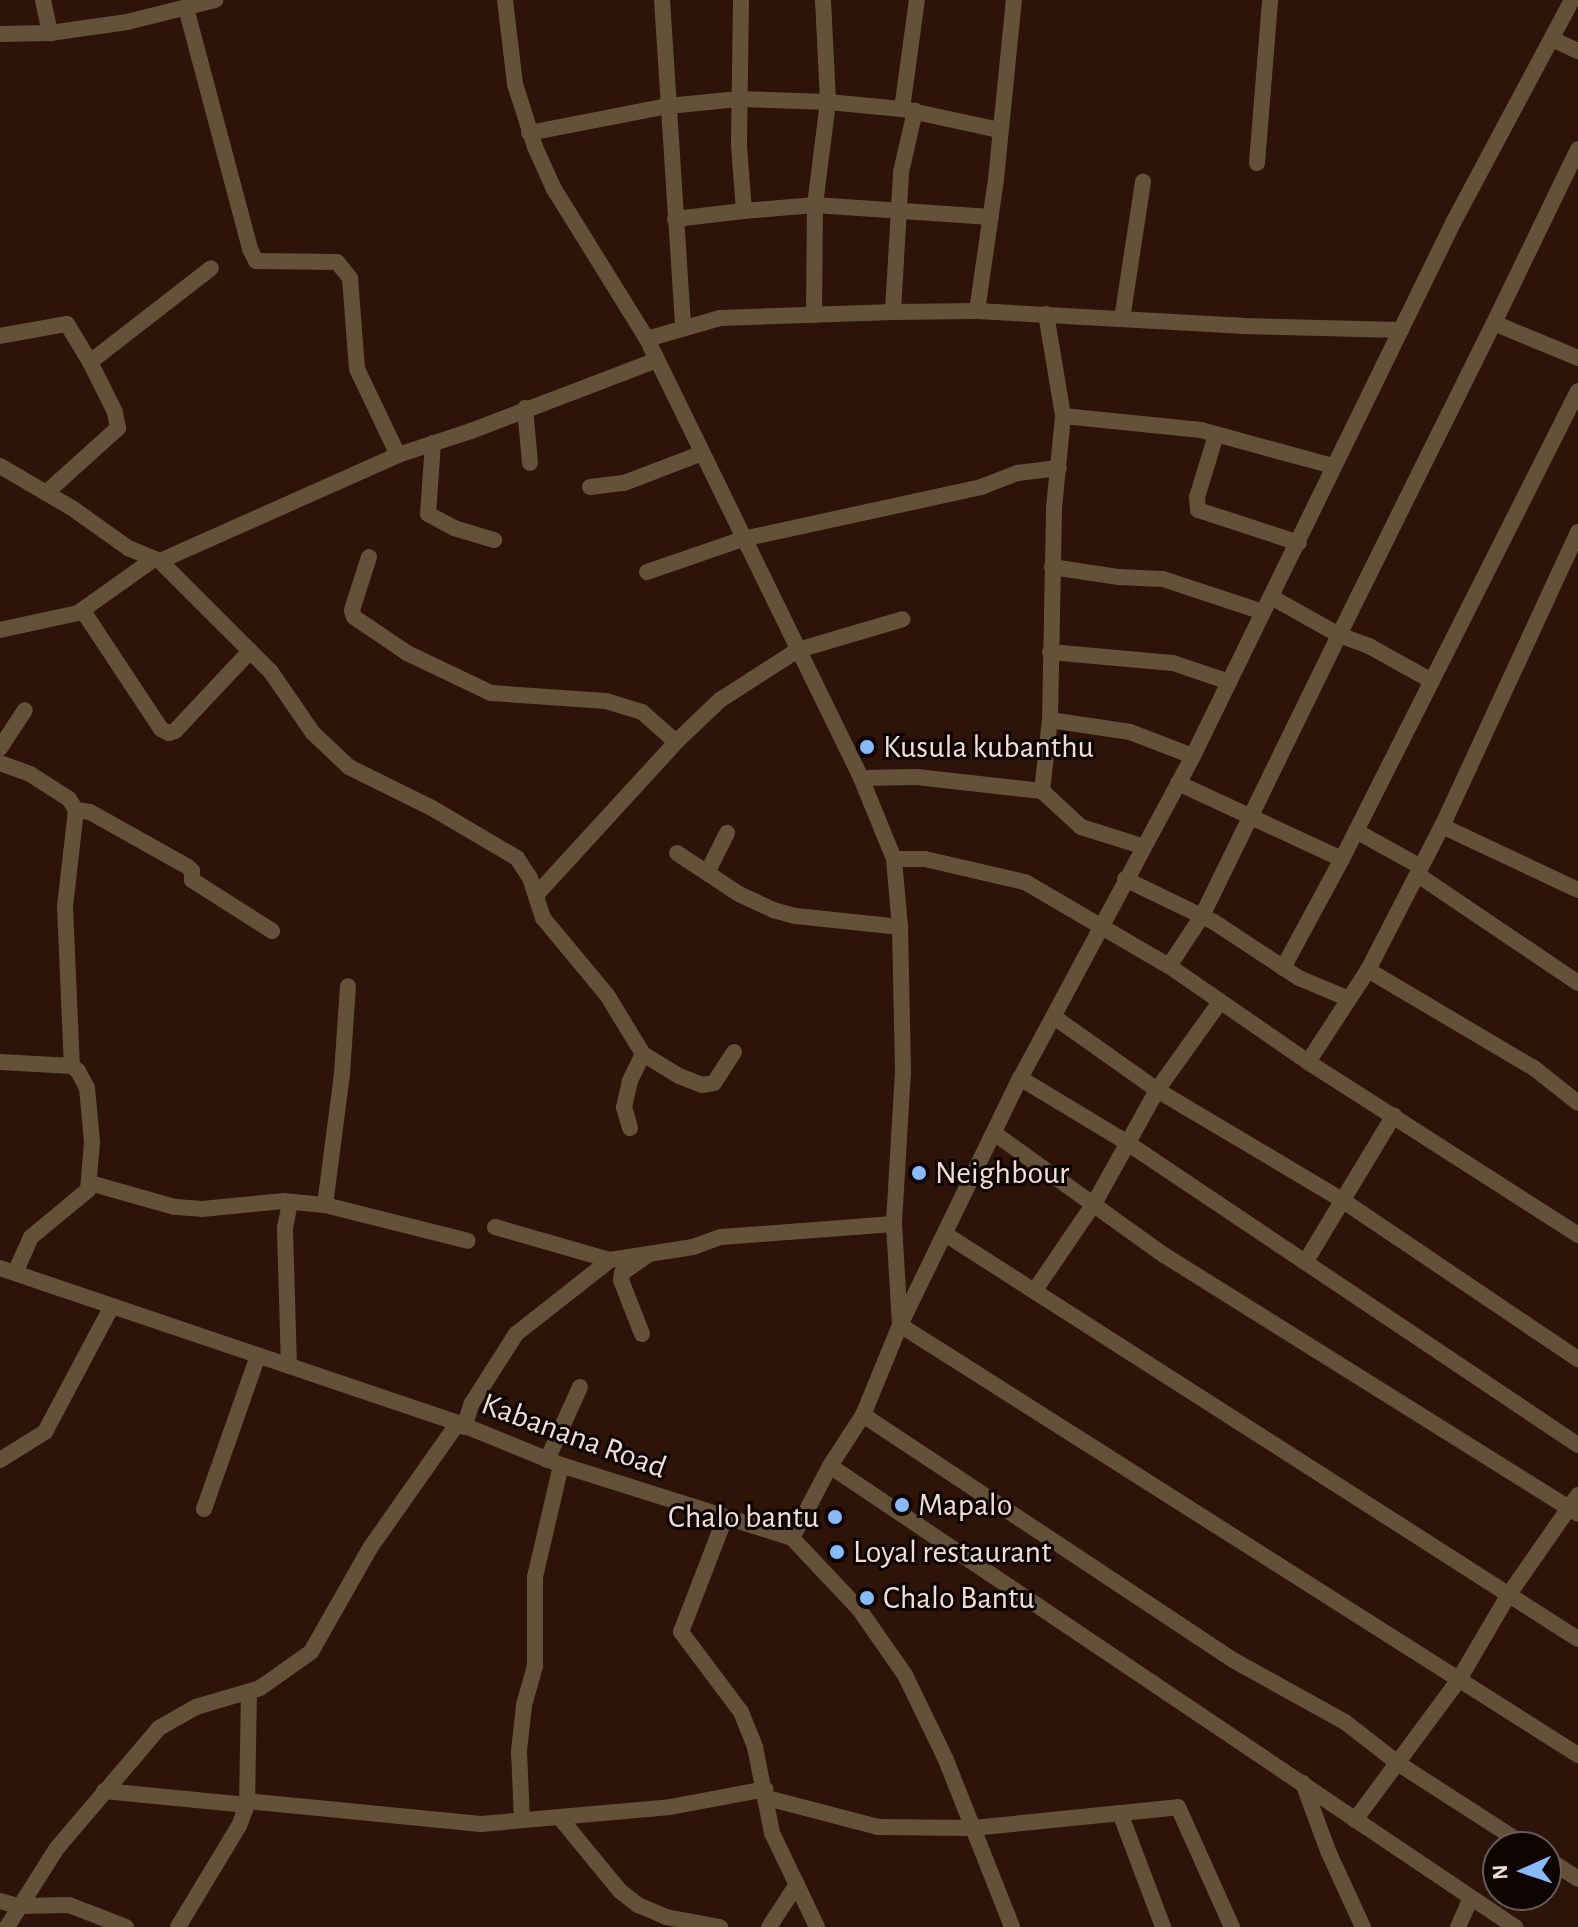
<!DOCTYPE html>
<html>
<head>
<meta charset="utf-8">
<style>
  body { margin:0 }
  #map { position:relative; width:1578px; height:1927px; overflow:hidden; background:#2e1308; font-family:"Alegreya Sans",sans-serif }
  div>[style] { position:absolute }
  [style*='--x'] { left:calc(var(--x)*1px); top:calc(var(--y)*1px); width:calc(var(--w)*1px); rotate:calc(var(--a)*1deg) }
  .minor>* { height:16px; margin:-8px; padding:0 8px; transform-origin:8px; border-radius:8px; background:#63513a }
  .dots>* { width:22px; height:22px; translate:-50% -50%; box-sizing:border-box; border:4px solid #0e0402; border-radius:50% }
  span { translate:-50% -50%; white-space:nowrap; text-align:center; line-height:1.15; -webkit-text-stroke:6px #0e0402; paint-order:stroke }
  .poi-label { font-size:32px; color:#f2ded6 }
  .left { translate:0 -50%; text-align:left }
  .right { translate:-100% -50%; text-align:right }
  .street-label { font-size:32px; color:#f2ded6 }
  .north { position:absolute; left:1482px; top:1831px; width:80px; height:80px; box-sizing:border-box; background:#0e0402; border:2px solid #695b57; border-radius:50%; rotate:267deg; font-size:22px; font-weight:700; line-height:32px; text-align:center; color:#f2ded6 }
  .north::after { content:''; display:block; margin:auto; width:28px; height:36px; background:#89bafc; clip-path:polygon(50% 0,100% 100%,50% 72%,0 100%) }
</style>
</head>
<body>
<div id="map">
  <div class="minor">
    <i style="--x:43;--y:0;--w:34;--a:78"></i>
    <i style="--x:505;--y:0;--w:85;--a:83.2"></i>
    <i style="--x:515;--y:84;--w:66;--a:72.4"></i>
    <i style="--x:535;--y:147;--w:46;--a:65.7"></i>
    <i style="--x:554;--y:189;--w:176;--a:58.2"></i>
    <i style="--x:647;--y:339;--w:488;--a:64"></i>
    <i style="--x:861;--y:778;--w:87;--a:67.8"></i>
    <i style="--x:894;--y:859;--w:68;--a:85"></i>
    <i style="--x:900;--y:927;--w:144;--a:88.8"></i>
    <i style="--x:903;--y:1071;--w:153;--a:93.4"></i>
    <i style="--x:894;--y:1224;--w:101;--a:86.6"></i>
    <i style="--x:900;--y:1325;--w:97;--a:112.3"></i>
    <i style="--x:863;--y:1415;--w:61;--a:122.9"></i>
    <i style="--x:830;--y:1466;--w:81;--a:117.8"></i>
    <i style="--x:662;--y:0;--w:327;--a:86.3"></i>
    <i style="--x:741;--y:0;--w:146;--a:90.8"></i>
    <i style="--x:739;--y:146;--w:65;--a:85.6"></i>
    <i style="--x:744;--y:211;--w:71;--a:-4.8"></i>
    <i style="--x:815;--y:205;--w:176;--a:3.9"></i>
    <i style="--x:1572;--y:0;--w:251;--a:118.1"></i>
    <i style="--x:1454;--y:221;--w:595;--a:116.01"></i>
    <i style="--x:1193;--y:756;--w:366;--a:118.2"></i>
    <i style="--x:1020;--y:1078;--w:275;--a:115.9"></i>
    <i style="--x:900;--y:1325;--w:803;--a:32.38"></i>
    <i style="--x:186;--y:8;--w:249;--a:75.1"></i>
    <i style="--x:250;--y:249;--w:13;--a:63"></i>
    <i style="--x:256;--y:261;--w:81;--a:0.7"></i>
    <i style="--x:337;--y:262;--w:21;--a:51"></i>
    <i style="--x:350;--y:278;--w:91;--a:85.6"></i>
    <i style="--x:357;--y:369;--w:95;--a:64.5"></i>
    <i style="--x:0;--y:34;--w:50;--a:-1.1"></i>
    <i style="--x:50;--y:33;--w:78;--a:-8.1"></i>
    <i style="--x:127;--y:22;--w:91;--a:-14"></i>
    <i style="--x:1552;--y:39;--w:29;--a:25"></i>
    <i style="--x:902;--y:109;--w:110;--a:-82.2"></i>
    <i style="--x:529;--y:133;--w:142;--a:-11"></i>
    <i style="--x:668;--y:106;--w:71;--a:-5.6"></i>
    <i style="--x:739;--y:99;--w:89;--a:1.9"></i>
    <i style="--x:828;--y:102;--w:74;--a:5.4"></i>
    <i style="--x:902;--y:109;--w:99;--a:12.2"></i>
    <i style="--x:1257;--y:163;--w:164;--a:-85.4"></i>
    <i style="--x:675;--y:219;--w:69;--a:-6.6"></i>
    <i style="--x:977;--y:311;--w:133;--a:-81.8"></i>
    <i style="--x:996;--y:179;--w:180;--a:-84.3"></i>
    <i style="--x:893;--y:312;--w:140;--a:-86.7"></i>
    <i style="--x:901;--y:172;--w:63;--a:-77.1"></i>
    <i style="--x:1046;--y:314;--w:103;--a:80.5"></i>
    <i style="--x:814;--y:315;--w:110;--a:-89.5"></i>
    <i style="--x:815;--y:205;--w:104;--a:-82.8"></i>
    <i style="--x:828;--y:102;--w:102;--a:-92.8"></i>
    <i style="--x:1122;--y:319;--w:139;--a:-81.3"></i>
    <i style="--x:1494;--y:323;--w:193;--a:-64.2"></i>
    <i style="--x:0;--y:336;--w:68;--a:-10.2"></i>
    <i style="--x:67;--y:324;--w:44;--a:58.8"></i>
    <i style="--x:647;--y:339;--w:76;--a:-16"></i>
    <i style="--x:720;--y:318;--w:173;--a:-2"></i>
    <i style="--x:893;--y:312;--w:84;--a:-0.7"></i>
    <i style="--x:977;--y:311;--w:265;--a:3.2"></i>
    <i style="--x:1242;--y:326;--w:159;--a:1.4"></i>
    <i style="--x:525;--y:408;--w:55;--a:84.8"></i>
    <i style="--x:1216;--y:435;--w:65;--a:107"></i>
    <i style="--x:1197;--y:497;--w:13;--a:86"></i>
    <i style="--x:1198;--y:510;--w:106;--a:18.1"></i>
    <i style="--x:433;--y:443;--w:71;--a:94"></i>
    <i style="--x:428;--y:514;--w:30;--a:28"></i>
    <i style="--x:454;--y:528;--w:42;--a:16.7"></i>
    <i style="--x:0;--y:466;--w:83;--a:30.3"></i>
    <i style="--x:72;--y:508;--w:69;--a:35.5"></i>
    <i style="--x:128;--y:548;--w:35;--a:22"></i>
    <i style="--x:160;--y:561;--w:157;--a:45"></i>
    <i style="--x:271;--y:672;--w:74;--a:55.5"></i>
    <i style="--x:313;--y:733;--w:50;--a:43.4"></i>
    <i style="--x:349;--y:767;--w:93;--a:26.3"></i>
    <i style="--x:432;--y:808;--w:99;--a:30.5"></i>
    <i style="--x:517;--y:858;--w:24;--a:57"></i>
    <i style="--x:530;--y:878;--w:42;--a:72"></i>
    <i style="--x:543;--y:918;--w:100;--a:50.3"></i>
    <i style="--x:607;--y:995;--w:69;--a:58.6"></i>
    <i style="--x:643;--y:1054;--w:30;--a:116"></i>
    <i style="--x:630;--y:1081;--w:27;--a:103"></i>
    <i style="--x:624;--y:1107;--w:22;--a:74"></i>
    <i style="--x:590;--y:487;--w:34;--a:-7"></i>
    <i style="--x:624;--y:483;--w:81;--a:-20.9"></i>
    <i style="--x:47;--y:492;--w:96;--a:-42"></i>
    <i style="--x:118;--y:428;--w:16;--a:-101"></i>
    <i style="--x:115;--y:412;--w:56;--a:-116.6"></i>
    <i style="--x:90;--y:362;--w:153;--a:-37.8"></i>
    <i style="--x:1578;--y:532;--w:324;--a:114.8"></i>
    <i style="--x:1442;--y:826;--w:162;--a:117.2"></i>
    <i style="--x:1368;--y:970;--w:193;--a:30.6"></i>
    <i style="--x:1534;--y:1068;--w:56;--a:38.5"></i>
    <i style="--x:369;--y:557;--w:56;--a:107.8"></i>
    <i style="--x:352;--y:610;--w:7;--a:74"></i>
    <i style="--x:354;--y:617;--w:64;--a:34.2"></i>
    <i style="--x:407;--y:653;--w:93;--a:25.5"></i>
    <i style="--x:491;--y:693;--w:115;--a:4"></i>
    <i style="--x:606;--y:701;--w:38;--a:17"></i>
    <i style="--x:642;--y:712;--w:45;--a:41.4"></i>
    <i style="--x:676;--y:742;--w:61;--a:-43.7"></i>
    <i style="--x:720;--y:700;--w:93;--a:-32.7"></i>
    <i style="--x:798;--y:650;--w:109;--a:-16.4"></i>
    <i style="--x:160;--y:561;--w:261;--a:-24"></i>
    <i style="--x:398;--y:455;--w:77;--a:-18.2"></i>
    <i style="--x:471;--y:431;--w:199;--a:-20.9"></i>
    <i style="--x:1052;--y:567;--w:68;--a:8.5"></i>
    <i style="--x:1119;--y:577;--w:44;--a:2.6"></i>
    <i style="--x:1163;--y:579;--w:105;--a:18.3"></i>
    <i style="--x:647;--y:572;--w:102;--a:-19"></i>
    <i style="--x:743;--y:539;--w:244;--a:-12.3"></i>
    <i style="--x:981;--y:487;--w:39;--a:-21"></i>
    <i style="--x:1017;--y:473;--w:42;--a:-6.8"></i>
    <i style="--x:1271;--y:597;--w:78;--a:29.2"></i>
    <i style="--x:1339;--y:635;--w:348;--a:-63.6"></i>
    <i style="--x:1494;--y:323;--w:91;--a:22.6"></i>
    <i style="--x:83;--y:611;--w:141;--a:56.5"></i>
    <i style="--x:161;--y:729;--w:9;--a:27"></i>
    <i style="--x:169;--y:733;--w:6;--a:-18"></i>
    <i style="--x:175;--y:731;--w:110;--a:-46.8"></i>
    <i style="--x:0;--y:630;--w:80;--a:-12.3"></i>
    <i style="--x:78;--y:613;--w:93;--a:-35.4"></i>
    <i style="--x:1050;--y:652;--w:123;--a:5.1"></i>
    <i style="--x:1173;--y:663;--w:59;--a:18.7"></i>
    <i style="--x:1050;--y:720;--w:81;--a:8.5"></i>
    <i style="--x:1130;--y:732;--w:67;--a:20.9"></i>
    <i style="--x:0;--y:748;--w:45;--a:-56.7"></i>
    <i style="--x:0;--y:763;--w:32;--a:20"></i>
    <i style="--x:30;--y:774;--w:46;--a:32.7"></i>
    <i style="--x:69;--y:799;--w:13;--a:58"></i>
    <i style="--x:76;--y:810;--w:98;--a:96.5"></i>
    <i style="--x:65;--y:907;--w:159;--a:87.5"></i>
    <i style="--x:861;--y:778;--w:56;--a:-1"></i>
    <i style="--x:917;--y:777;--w:126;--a:6.4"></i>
    <i style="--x:1042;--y:791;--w:71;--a:-83.6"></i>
    <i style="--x:1050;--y:720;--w:212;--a:-88.9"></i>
    <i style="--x:1054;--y:508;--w:92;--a:-84.4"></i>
    <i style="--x:1063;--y:416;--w:139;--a:5.8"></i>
    <i style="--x:1201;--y:430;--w:137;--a:15.3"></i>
    <i style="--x:1178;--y:783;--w:181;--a:24.9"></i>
    <i style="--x:1042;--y:791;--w:53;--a:42.7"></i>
    <i style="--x:1081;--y:827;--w:64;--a:17.3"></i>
    <i style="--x:76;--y:810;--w:14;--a:8"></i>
    <i style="--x:90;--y:812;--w:112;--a:29.3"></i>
    <i style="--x:188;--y:867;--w:6;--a:45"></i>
    <i style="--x:192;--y:871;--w:9;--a:90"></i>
    <i style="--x:192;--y:880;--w:95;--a:32.5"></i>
    <i style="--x:1442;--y:826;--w:150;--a:25.2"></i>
    <i style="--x:1356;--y:831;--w:74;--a:29"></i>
    <i style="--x:677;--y:853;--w:74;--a:33.5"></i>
    <i style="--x:739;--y:894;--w:38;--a:25"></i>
    <i style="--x:773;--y:910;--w:24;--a:15"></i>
    <i style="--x:796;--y:916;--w:105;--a:6"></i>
    <i style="--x:894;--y:859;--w:31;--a:0"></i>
    <i style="--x:925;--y:859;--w:103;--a:13"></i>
    <i style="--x:1025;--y:882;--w:167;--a:30.3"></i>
    <i style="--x:1169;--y:966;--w:169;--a:34.6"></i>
    <i style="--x:1308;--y:1062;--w:321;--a:32.6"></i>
    <i style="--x:707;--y:873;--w:45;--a:-63.4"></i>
    <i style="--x:1418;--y:875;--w:193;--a:34"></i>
    <i style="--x:1125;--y:879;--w:99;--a:25.8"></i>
    <i style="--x:1214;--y:922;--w:102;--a:33.4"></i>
    <i style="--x:1299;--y:978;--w:54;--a:22.8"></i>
    <i style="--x:536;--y:895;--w:207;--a:-47.5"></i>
    <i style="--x:1169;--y:966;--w:60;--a:-56.6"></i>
    <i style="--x:1202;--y:916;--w:313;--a:-64"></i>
    <i style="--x:1339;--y:635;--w:32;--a:20"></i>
    <i style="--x:1369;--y:646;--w:72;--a:29.1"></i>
    <i style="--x:1283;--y:968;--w:124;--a:-61.6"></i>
    <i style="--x:1342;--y:859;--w:524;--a:-63.24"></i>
    <i style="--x:1054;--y:1017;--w:126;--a:35.3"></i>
    <i style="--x:1157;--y:1090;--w:215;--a:30.7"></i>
    <i style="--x:1342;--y:1200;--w:285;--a:34"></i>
    <i style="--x:643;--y:1054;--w:42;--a:31.4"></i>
    <i style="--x:679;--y:1076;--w:25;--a:21"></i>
    <i style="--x:702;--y:1085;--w:12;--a:-9"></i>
    <i style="--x:714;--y:1083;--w:37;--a:-57"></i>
    <i style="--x:0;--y:1062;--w:72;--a:3.2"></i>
    <i style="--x:72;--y:1066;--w:8;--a:40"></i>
    <i style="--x:78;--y:1071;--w:19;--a:62"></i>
    <i style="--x:87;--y:1088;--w:54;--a:84.7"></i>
    <i style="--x:92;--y:1142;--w:48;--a:94.8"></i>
    <i style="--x:88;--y:1190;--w:74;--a:140.5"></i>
    <i style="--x:31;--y:1237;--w:39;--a:114"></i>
    <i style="--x:1308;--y:1062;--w:110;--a:-56.9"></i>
    <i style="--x:1020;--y:1078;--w:124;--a:31.1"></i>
    <i style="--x:1126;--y:1142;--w:544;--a:33.84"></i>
    <i style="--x:994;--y:1133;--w:209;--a:35.7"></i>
    <i style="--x:1164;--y:1255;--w:488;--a:32"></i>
    <i style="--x:90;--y:1183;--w:88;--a:15.8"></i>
    <i style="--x:175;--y:1207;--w:27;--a:4"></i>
    <i style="--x:202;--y:1209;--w:81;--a:-5.6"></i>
    <i style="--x:283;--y:1201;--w:42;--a:5.4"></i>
    <i style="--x:325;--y:1205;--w:147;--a:14.1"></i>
    <i style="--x:325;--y:1205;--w:132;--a:-82.6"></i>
    <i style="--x:342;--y:1074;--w:88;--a:-86.1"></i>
    <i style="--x:495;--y:1227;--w:120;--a:16"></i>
    <i style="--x:945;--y:1234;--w:751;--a:32.61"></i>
    <i style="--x:1306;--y:1261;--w:170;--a:-58.9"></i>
    <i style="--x:0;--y:1268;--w:484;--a:18.7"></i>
    <i style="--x:458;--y:1423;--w:111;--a:22.2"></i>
    <i style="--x:561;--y:1465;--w:242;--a:17.5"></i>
    <i style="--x:792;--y:1538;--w:98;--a:46.7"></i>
    <i style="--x:859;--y:1609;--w:80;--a:55.1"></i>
    <i style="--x:905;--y:1675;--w:94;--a:64.2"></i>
    <i style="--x:946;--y:1760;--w:180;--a:68.4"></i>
    <i style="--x:1035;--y:1290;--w:107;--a:-55.7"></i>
    <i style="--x:1095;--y:1202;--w:128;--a:-61"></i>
    <i style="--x:1157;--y:1090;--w:108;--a:-54.4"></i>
    <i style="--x:642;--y:1334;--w:58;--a:-111.3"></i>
    <i style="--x:621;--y:1280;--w:7;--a:-82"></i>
    <i style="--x:622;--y:1273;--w:29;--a:-35"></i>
    <i style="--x:289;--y:1366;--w:138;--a:-91.7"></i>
    <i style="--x:285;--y:1228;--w:26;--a:-79"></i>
    <i style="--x:863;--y:1415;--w:444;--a:33.5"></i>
    <i style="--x:1233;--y:1660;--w:128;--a:29"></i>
    <i style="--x:1345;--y:1722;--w:68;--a:37.9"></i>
    <i style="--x:1399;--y:1764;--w:153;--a:32.8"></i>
    <i style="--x:464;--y:1427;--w:25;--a:-72"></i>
    <i style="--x:472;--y:1403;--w:82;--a:-57.5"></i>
    <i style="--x:516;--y:1334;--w:120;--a:-38.2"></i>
    <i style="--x:610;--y:1260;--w:84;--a:-8.9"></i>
    <i style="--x:693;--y:1247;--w:30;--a:-20"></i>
    <i style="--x:721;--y:1237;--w:173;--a:-4.3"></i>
    <i style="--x:0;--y:1460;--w:53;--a:-31.9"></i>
    <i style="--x:45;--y:1432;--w:143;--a:-62"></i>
    <i style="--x:547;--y:1460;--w:80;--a:-65.7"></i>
    <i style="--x:830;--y:1466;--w:826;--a:33.94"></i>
    <i style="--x:204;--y:1509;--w:162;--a:-70.6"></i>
    <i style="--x:725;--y:1518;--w:122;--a:111.1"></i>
    <i style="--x:681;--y:1632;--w:100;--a:53.1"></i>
    <i style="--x:741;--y:1712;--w:38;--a:68"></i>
    <i style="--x:755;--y:1747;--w:88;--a:78.8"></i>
    <i style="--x:772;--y:1833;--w:104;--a:64.4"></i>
    <i style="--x:1303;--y:1783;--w:72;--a:69.8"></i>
    <i style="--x:1328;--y:1851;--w:84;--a:65.3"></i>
    <i style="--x:104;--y:1791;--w:144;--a:5.6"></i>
    <i style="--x:767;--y:1798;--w:115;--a:14.6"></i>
    <i style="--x:878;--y:1827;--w:95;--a:0.6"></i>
    <i style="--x:973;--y:1828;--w:206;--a:-5.8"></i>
    <i style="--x:1178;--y:1807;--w:132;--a:65.8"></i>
    <i style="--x:247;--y:1801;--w:235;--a:5.6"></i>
    <i style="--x:481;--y:1824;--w:190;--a:-5.1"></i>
    <i style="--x:670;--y:1807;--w:97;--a:-10.7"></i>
    <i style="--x:1120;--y:1813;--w:122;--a:69.3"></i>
    <i style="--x:560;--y:1818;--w:94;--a:50.6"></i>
    <i style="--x:620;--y:1891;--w:23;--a:38"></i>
    <i style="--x:638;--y:1905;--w:30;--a:23"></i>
    <i style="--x:666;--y:1917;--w:55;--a:10.5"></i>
    <i style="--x:522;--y:1820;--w:69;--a:-92.5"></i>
    <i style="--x:519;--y:1751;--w:46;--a:-83.8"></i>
    <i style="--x:524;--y:1705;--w:41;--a:-74.2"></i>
    <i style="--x:535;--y:1666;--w:89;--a:-90"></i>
    <i style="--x:535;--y:1577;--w:115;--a:-76.9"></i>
    <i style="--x:1355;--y:1820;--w:173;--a:-53.5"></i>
    <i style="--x:1458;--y:1681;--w:101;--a:-59.6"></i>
    <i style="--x:1509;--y:1594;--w:121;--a:-55.1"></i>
    <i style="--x:1546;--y:1858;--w:38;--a:33"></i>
    <i style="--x:0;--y:1901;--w:19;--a:16"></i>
    <i style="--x:18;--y:1906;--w:51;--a:-1.1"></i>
    <i style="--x:69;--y:1905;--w:61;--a:21.1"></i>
    <i style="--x:7;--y:1927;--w:93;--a:-57.7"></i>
    <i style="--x:57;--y:1848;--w:157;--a:-49.6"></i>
    <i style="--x:159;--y:1728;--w:43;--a:-29.6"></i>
    <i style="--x:196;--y:1707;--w:67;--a:-16.5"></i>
    <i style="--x:260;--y:1688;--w:62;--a:-35.2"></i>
    <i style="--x:311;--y:1652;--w:120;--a:-60.4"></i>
    <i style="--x:370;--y:1548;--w:153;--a:-54.9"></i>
    <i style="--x:178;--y:1927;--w:118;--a:-58.9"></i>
    <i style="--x:239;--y:1826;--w:22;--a:-69"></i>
    <i style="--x:247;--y:1805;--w:113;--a:-89"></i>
    <i style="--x:769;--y:1927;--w:51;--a:-56.9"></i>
    <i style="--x:1458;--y:1927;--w:32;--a:-66"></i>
  </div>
  <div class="dots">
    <i style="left:867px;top:747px;background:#89bafc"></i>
    <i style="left:919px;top:1173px;background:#89bafc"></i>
    <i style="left:902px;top:1505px;background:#89bafc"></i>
    <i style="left:835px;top:1517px;background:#89bafc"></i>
    <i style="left:837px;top:1552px;background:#89bafc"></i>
    <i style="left:867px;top:1598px;background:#89bafc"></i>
  </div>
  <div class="poi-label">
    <span class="left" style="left:883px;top:747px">Kusula kubanthu</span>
    <span class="left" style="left:935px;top:1173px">Neighbour</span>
    <span class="left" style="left:918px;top:1505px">Mapalo</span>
    <span class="right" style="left:819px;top:1517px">Chalo bantu</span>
    <span class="left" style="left:853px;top:1552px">Loyal restaurant</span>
    <span class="left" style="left:883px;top:1598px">Chalo Bantu</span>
  </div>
  <div class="street-label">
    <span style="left:574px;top:1436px;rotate:20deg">Kabanana Road</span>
  </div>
  <div class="north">N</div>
</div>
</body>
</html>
